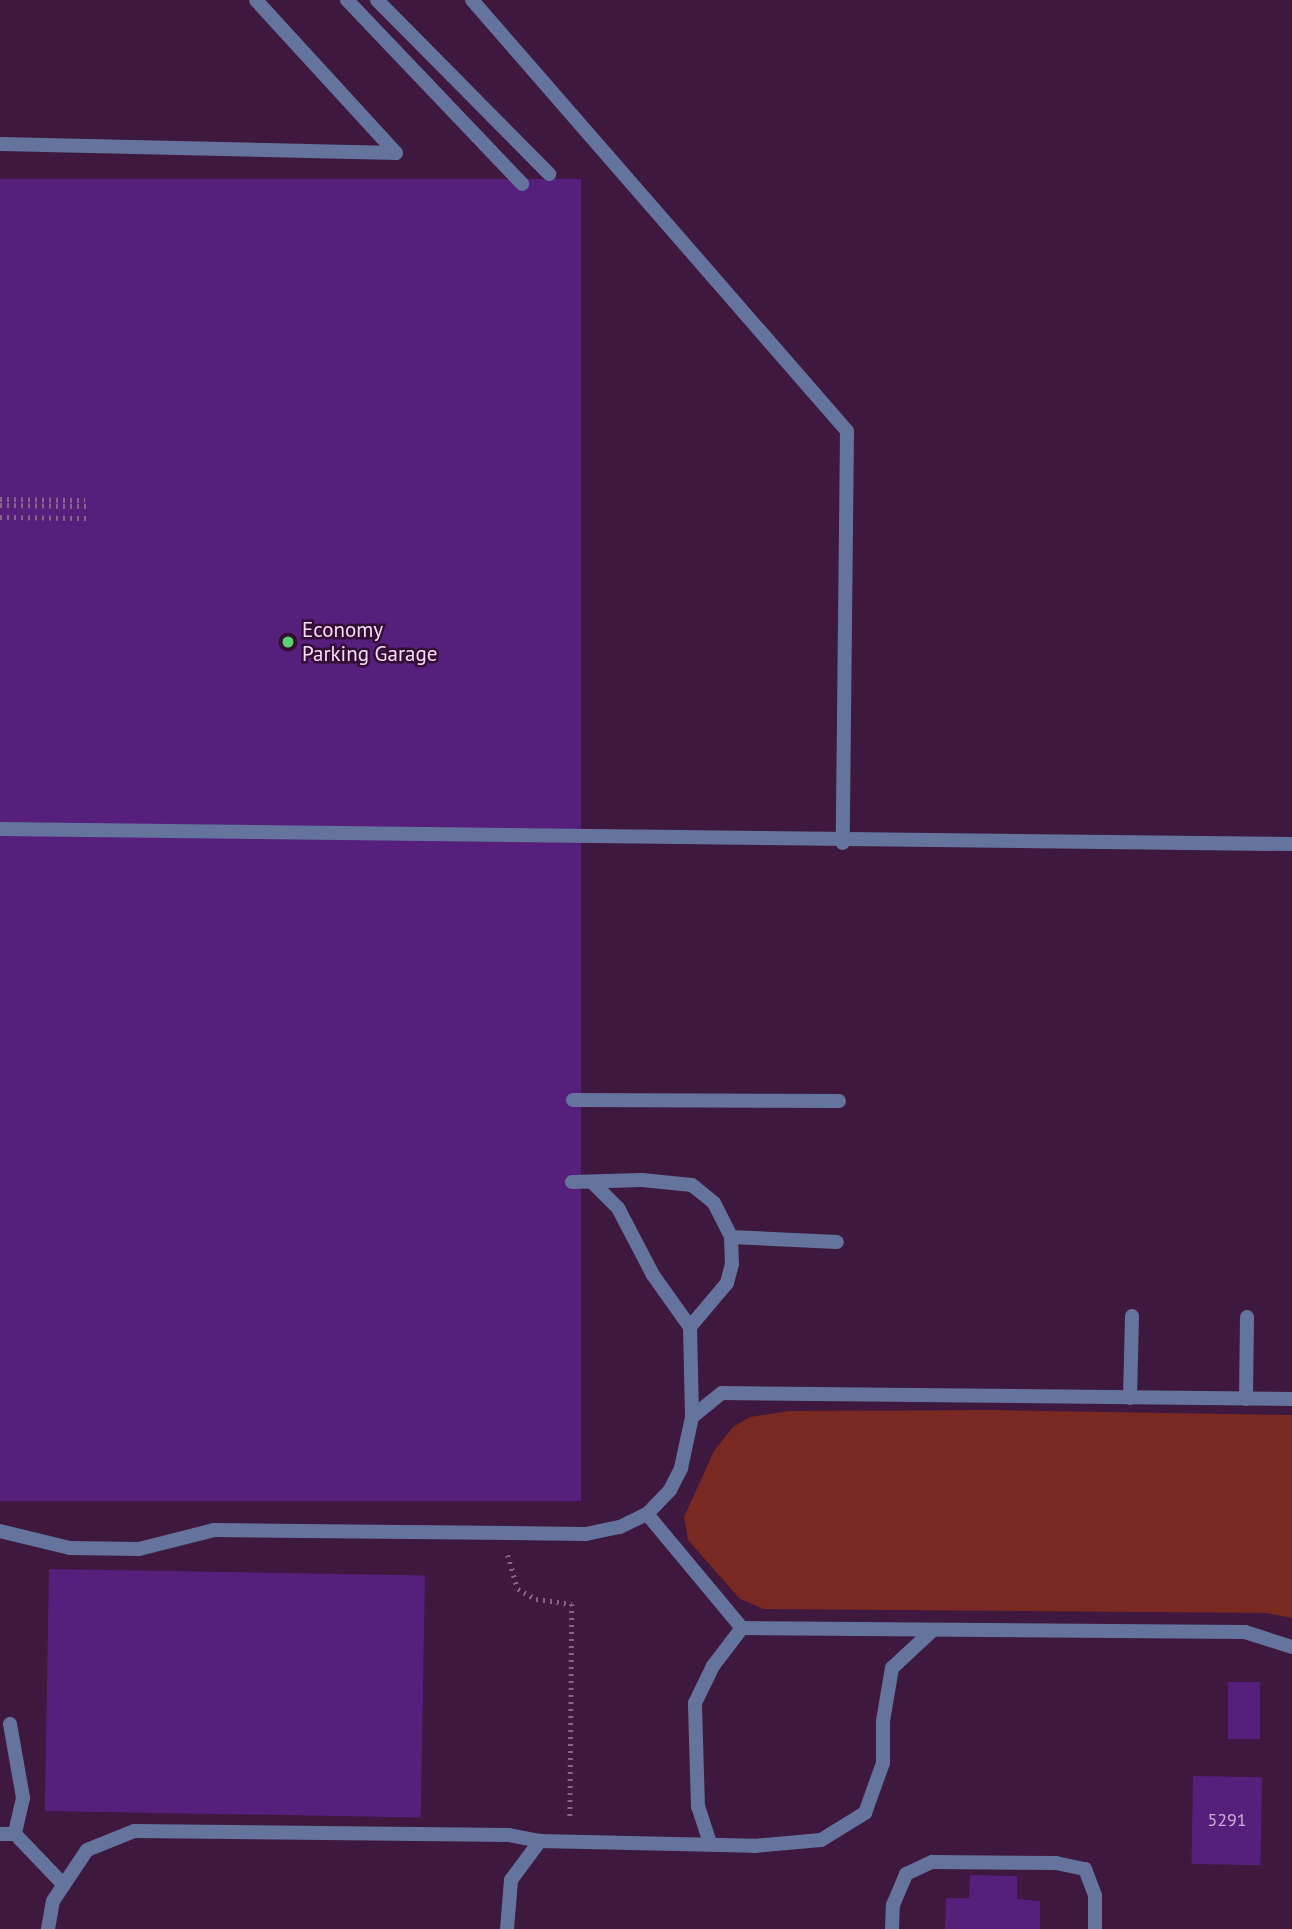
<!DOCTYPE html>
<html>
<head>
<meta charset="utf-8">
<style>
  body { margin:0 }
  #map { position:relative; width:1292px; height:1929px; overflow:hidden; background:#3e183e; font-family:"PT Sans",sans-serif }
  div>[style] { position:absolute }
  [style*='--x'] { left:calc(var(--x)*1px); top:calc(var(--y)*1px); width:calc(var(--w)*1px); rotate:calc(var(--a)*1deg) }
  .green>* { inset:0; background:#792822 }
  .building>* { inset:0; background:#551f7b; transform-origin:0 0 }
  .path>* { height:4.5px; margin-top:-2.25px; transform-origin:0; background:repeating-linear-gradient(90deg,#866586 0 2px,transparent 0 7px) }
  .lane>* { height:14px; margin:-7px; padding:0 7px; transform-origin:7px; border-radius:7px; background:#64749d }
  .dots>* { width:19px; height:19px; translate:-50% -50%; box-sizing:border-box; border:4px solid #330d33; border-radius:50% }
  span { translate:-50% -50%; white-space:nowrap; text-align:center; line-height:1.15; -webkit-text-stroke:5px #330d33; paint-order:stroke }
  .number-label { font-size:18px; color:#ceaed7 }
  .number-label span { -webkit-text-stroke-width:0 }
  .poi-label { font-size:21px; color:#f7def6 }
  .left { translate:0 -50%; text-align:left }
</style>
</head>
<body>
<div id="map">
  <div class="green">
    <i style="clip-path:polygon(990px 1410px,1292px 1415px,1292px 1618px,1266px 1613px,764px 1609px,740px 1599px,688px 1540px,684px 1517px,714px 1451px,733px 1427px,750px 1417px,789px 1411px)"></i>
  </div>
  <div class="building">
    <i style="left:0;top:179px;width:581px;height:1322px"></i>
    <i style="left:49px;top:1569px;width:376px;height:242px;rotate:1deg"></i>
    <i style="left:1228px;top:1682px;width:32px;height:57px"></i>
    <i style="left:1193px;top:1776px;width:69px;height:88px;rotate:1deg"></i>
    <i style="clip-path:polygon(970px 1875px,1017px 1876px,1017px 1899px,1040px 1901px,1040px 1929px,945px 1929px,946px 1898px,969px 1898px)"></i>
  </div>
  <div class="path">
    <i style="--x:0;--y:499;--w:85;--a:0.7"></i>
    <i style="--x:0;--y:505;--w:86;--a:0.7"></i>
    <i style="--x:0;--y:517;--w:86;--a:0.7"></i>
    <i style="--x:508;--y:1555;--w:35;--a:74"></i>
    <i style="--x:518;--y:1589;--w:21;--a:29"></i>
    <i style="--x:536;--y:1599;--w:36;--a:8"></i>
    <i style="--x:572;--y:1604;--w:214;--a:90.5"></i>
  </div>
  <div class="lane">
    <i style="--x:347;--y:0;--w:254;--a:46.4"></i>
    <i style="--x:377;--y:0;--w:245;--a:45.3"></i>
    <i style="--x:472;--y:0;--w:571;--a:48.97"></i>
    <i style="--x:847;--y:431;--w:412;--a:90.6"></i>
    <i style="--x:0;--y:144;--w:396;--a:1.3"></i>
    <i style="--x:396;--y:153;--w:207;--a:-132.5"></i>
    <i style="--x:0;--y:829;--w:1292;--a:0.67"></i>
    <i style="--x:573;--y:1100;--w:266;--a:0.2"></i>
    <i style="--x:572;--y:1182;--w:70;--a:-1.6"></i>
    <i style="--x:642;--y:1180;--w:50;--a:5.7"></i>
    <i style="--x:692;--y:1185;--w:28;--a:39"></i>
    <i style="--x:714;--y:1203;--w:38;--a:63"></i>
    <i style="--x:731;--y:1237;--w:27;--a:88"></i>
    <i style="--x:732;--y:1264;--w:20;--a:105"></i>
    <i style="--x:727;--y:1283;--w:57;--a:130.1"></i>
    <i style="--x:595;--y:1185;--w:33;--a:45"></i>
    <i style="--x:618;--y:1208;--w:76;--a:62.4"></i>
    <i style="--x:653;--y:1275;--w:64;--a:54.6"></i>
    <i style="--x:690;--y:1327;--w:90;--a:88.7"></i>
    <i style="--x:731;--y:1237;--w:106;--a:2.7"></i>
    <i style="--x:1130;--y:1398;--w:82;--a:-88.6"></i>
    <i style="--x:1246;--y:1399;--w:82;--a:-89.3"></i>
    <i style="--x:647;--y:1514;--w:33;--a:-46"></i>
    <i style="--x:670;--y:1490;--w:25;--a:-63"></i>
    <i style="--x:681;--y:1468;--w:52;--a:-77.8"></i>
    <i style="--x:692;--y:1417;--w:38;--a:-39"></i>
    <i style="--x:722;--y:1393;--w:570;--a:0.6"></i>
    <i style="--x:0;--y:1531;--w:72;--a:13.7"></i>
    <i style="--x:70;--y:1548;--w:69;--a:0.8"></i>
    <i style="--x:139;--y:1549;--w:77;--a:-14.2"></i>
    <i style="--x:214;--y:1530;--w:372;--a:0.6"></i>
    <i style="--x:586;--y:1534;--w:35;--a:-12"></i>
    <i style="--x:620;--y:1527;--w:30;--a:-26"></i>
    <i style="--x:647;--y:1514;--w:148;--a:50.2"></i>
    <i style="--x:742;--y:1628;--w:503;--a:0.46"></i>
    <i style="--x:1245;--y:1632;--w:49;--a:17.7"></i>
    <i style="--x:10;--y:1724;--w:75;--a:80"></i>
    <i style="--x:23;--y:1798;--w:37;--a:103"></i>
    <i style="--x:0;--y:1834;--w:15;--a:0"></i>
    <i style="--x:15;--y:1834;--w:69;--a:46.2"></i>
    <i style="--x:710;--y:1843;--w:38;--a:-108"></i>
    <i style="--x:698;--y:1807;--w:104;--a:-91.7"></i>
    <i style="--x:695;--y:1703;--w:41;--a:-64.1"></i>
    <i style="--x:713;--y:1666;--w:48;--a:-52.7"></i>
    <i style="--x:48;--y:1929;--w:28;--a:-80"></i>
    <i style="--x:53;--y:1901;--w:61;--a:-56.3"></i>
    <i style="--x:87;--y:1850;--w:51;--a:-22"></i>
    <i style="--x:134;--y:1831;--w:375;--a:0.6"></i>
    <i style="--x:509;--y:1835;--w:32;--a:11"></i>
    <i style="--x:540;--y:1841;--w:214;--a:1.3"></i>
    <i style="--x:754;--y:1846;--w:67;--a:-5.1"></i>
    <i style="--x:821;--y:1840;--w:52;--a:-31.5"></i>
    <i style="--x:865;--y:1813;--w:53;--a:-70.2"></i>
    <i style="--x:883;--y:1763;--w:42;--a:-90"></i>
    <i style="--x:883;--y:1721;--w:54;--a:-80.4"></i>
    <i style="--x:892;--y:1668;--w:56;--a:-42.8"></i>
    <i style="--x:507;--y:1929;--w:49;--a:-85.3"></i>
    <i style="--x:511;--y:1880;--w:49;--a:-53.4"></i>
    <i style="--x:892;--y:1929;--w:24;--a:-88"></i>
    <i style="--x:893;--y:1905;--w:34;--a:-67"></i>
    <i style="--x:906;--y:1874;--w:29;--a:-25"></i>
    <i style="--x:932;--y:1862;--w:124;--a:0.5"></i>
    <i style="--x:1056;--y:1863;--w:30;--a:12"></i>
    <i style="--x:1085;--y:1869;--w:28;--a:69"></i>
    <i style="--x:1095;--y:1895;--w:34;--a:90"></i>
  </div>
  <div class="dots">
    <i style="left:288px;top:642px;background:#57d570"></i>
  </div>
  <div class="number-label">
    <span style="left:1227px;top:1820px">5291</span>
  </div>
  <div class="poi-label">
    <span class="left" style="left:302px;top:642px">Economy<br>Parking Garage</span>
  </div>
</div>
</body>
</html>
